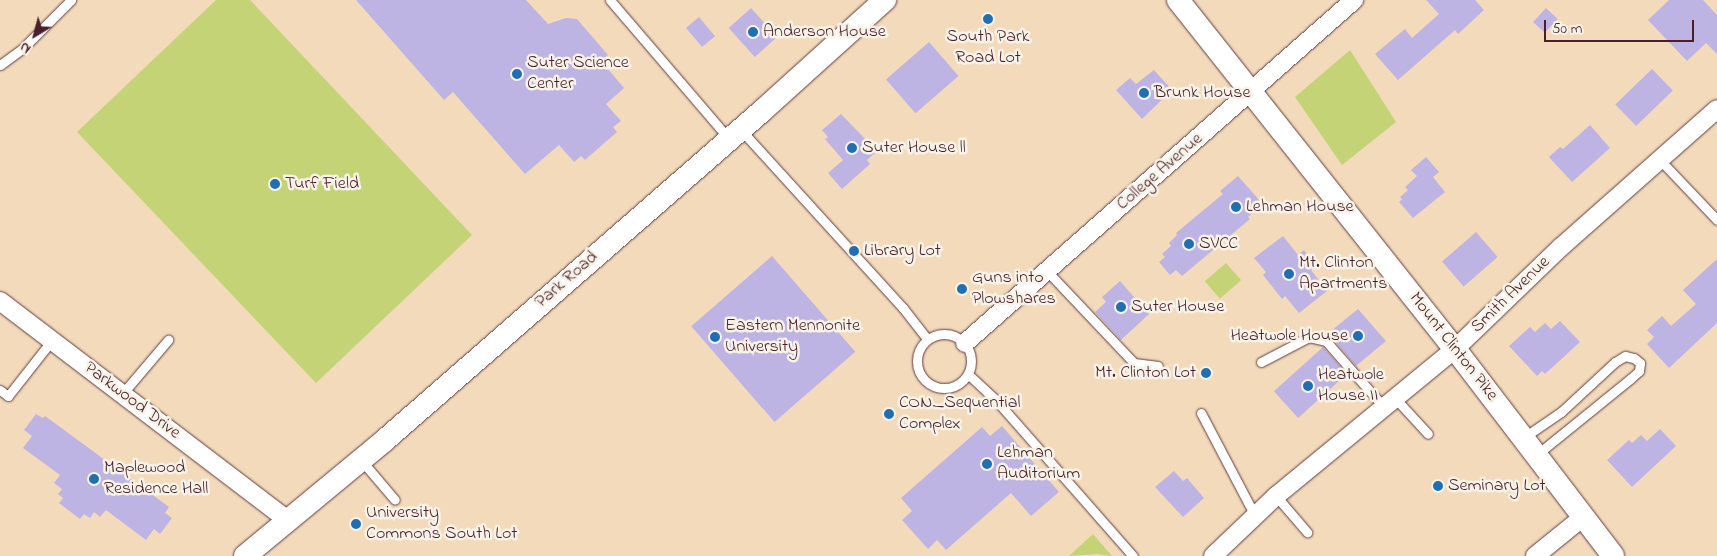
<!DOCTYPE html>
<html>
<head>
<meta charset="utf-8">
<style>
  body { margin:0 }
  #map { position:relative; width:1717px; height:556px; overflow:hidden; background:#f3dabb; font-family:"Indie Flower",sans-serif }
  div>[style] { position:absolute }
  [style*='--x'] { left:calc(var(--x)*1px); top:calc(var(--y)*1px); width:calc(var(--w)*1px); rotate:calc(var(--a)*1deg) }
  .green>* { inset:0; background:#c4d375; transform-origin:0 0 }
  .building>* { inset:0; background:#beb4e3; transform-origin:0 0 }
  .roads { filter:drop-shadow(0 0 1px #633b41) drop-shadow(0 0 1px #633b41) }
  .service>* { height:9px; margin:-4.5px; padding:0 4.5px; transform-origin:4.5px; border-radius:4.5px; background:#fff }
  .service>.ring { margin:-4.5px; padding:0; box-sizing:content-box; background:none; border:9px solid #fff; border-radius:50% }
  .minor>* { height:18px; margin:-9px; padding:0 9px; transform-origin:9px; border-radius:9px; background:#fff }
  .tertiary>* { height:22px; margin:-11px; padding:0 11px; transform-origin:11px; border-radius:11px; background:#fff }
  .dots>* { width:14px; height:14px; translate:-50% -50%; box-sizing:border-box; border:2px solid #f7f3e8; border-radius:50% }
  span { translate:-50% -50%; white-space:nowrap; text-align:center; line-height:1.15; -webkit-text-stroke:5px #f7f3e8; paint-order:stroke }
  .poi-label { font-size:18px; color:#4a1f2b }
  .left { translate:0 -50%; text-align:left }
  .right { translate:-100% -50%; text-align:right }
  .street-label { font-size:18px; color:#4a1f2b }
  .north { position:absolute; left:10px; top:10px; width:50px; height:50px; -webkit-text-stroke:4px #f7f3e8; paint-order:stroke; rotate:217deg; font-size:14px; font-weight:700; line-height:20px; text-align:center; color:#4a1f2b }
  .north::after { content:''; display:block; margin:auto; width:18px; height:22px; background:#4a1f2b; clip-path:polygon(50% 0,100% 100%,50% 72%,0 100%) }
  .scale { position:absolute; left:1544px; top:20px; width:150px; height:22px; box-sizing:border-box; border:2px solid #4a1f2b; border-top:0; padding-left:6px; font-size:15px; line-height:18px; white-space:nowrap; color:#4a1f2b; -webkit-text-stroke:4px #f7f3e8; paint-order:stroke }
</style>
</head>
<body>
<div id="map">
  <div class="green">
    <i style="clip-path:polygon(216px 0,250px 0,472px 235px,316px 383px,77px 132px)"></i>
    <i style="clip-path:polygon(1350px 50px,1396px 122px,1342px 165px,1295px 97px)"></i>
    <i style="left:1226px;top:263px;width:23px;height:28px;rotate:49deg"></i>
    <i style="clip-path:polygon(1093px 534px,1112px 556px,1097px 554px,1069px 556px)"></i>
  </div>
  <div class="building">
    <i style="clip-path:polygon(356px 0,526px 0,548px 24px,566px 18px,577px 19px,608px 55px,601px 61px,624px 88px,606px 104px,621px 121px,613px 127px,617px 132px,585px 160px,581px 156px,574px 162px,559px 145px,525px 174px,453px 92px,444px 100px)"></i>
    <i style="clip-path:polygon(1426px 0,1475px 0,1484px 10px,1458px 34px,1455px 30px,1398px 80px,1375px 54px,1405px 29px,1412px 38px,1439px 14px)"></i>
    <i style="clip-path:polygon(1669px 0,1703px 0,1717px 15px,1717px 54px,1706px 43px,1687px 61px,1648px 20px)"></i>
    <i style="left:751px;top:8px;width:39px;height:30px;rotate:48deg"></i>
    <i style="left:1546px;top:8px;width:16px;height:19px;rotate:43deg"></i>
    <i style="left:699px;top:17px;width:25px;height:17px;rotate:50deg"></i>
    <i style="left:929px;top:42px;width:45px;height:57px;rotate:49deg"></i>
    <i style="left:1652px;top:69px;width:30px;height:51px;rotate:46deg"></i>
    <i style="clip-path:polygon(1154px 70px,1172px 90px,1142px 119px,1116px 90px,1130px 78px,1136px 84px)"></i>
    <i style="clip-path:polygon(841px 114px,869px 143px,868px 144px,875px 153px,867px 160px,870px 164px,842px 189px,828px 173px,843px 160px,825px 139px,828px 137px,822px 130px)"></i>
    <i style="clip-path:polygon(1590px 125px,1610px 148px,1572px 182px,1549px 157px,1560px 147px,1563px 149px)"></i>
    <i style="clip-path:polygon(1426px 157px,1439px 172px,1433px 177px,1445px 192px,1413px 218px,1399px 202px,1402px 199px,1400px 197px,1408px 190px,1405px 187px,1417px 176px,1411px 170px)"></i>
    <i style="clip-path:polygon(1238px 176px,1260px 201px,1255px 205px,1257px 208px,1248px 217px,1250px 219px,1182px 276px,1176px 270px,1170px 275px,1159px 262px,1165px 257px,1162px 254px,1171px 246px,1169px 243px,1177px 235px,1176px 233px,1223px 194px,1220px 191px)"></i>
    <i style="left:1476px;top:232px;width:33px;height:45px;rotate:49deg"></i>
    <i style="clip-path:polygon(1283px 236px,1298px 255px,1304px 250px,1317px 266px,1311px 270px,1327px 291px,1299px 313px,1285px 296px,1282px 299px,1263px 275px,1266px 272px,1254px 258px)"></i>
    <i style="left:772px;top:256px;width:127px;height:107px;rotate:49deg"></i>
    <i style="clip-path:polygon(1717px 259px,1717px 323px,1669px 368px,1647px 344px,1654px 337px,1647px 330px,1662px 316px,1671px 326px,1696px 304px,1683px 290px)"></i>
    <i style="clip-path:polygon(1120px 281px,1149px 314px,1121px 340px,1095px 312px,1106px 302px,1102px 297px)"></i>
    <i style="clip-path:polygon(1358px 309px,1386px 341px,1356px 366px,1332px 338px,1334px 335px,1331px 331px)"></i>
    <i style="clip-path:polygon(1560px 321px,1580px 342px,1545px 374px,1542px 371px,1537px 376px,1509px 346px,1530px 327px,1535px 332px,1545px 323px,1551px 329px)"></i>
    <i style="left:1323px;top:347px;width:36px;height:66px;rotate:48deg"></i>
    <i style="clip-path:polygon(36px 414px,43px 418px,45px 416px,169px 507px,165px 513px,172px 518px,160px 534px,154px 529px,146px 540px,106px 510px,100px 517px,94px 512px,90px 518px,84px 514px,80px 519px,59px 503px,63px 498px,58px 494px,62px 489px,54px 483px,60px 475px,23px 448px,32px 436px,24px 430px)"></i>
    <i style="clip-path:polygon(1002px 426px,1059px 492px,1031px 516px,1011px 493px,946px 550px,937px 540px,928px 549px,902px 520px,912px 511px,901px 498px,982px 427px,990px 436px)"></i>
    <i style="clip-path:polygon(1660px 429px,1676px 446px,1632px 487px,1607px 460px,1629px 440px,1632px 443px,1641px 435px,1647px 441px)"></i>
    <i style="clip-path:polygon(1174px 471px,1183px 481px,1187px 478px,1204px 498px,1183px 517px,1155px 487px)"></i>
  </div>
  <div class="roads">
    <div class="service">
      <i style="--x:610;--y:0;--w:183;--a:49.4"></i>
      <i style="--x:0;--y:65;--w:26;--a:-36"></i>
      <i style="--x:21;--y:50;--w:71;--a:-45"></i>
      <i style="--x:741;--y:130;--w:241;--a:47.7"></i>
      <i style="--x:903;--y:308;--w:39;--a:52"></i>
      <i style="--x:1661;--y:161;--w:81;--a:46.5"></i>
      <i style="--x:1047;--y:271;--w:127;--a:46.6"></i>
      <i style="--x:1134;--y:363;--w:24;--a:7"></i>
      <i class="ring" style="left:917px;top:334px;width:45px;height:45px"></i>
      <i style="--x:1261;--y:362;--w:54;--a:-27.5"></i>
      <i style="--x:1309;--y:337;--w:17;--a:13"></i>
      <i style="--x:1326;--y:341;--w:86;--a:48.8"></i>
      <i style="--x:969;--y:375;--w:35;--a:43"></i>
      <i style="--x:995;--y:399;--w:209;--a:48.7"></i>
      <i style="--x:0;--y:390;--w:10;--a:37"></i>
      <i style="--x:8;--y:396;--w:71;--a:-51.8"></i>
      <i style="--x:123;--y:393;--w:70;--a:-49.7"></i>
      <i style="--x:1394;--y:397;--w:50;--a:47.4"></i>
      <i style="--x:1201;--y:413;--w:116;--a:62.3"></i>
      <i style="--x:1523;--y:438;--w:46;--a:-34.4"></i>
      <i style="--x:1561;--y:412;--w:74;--a:-42.8"></i>
      <i style="--x:1615;--y:362;--w:12;--a:-31"></i>
      <i style="--x:1625;--y:356;--w:9;--a:13"></i>
      <i style="--x:1634;--y:358;--w:8;--a:40"></i>
      <i style="--x:1640;--y:363;--w:8;--a:97"></i>
      <i style="--x:1639;--y:371;--w:12;--a:138"></i>
      <i style="--x:1630;--y:379;--w:121;--a:141"></i>
      <i style="--x:361;--y:460;--w:52;--a:49.6"></i>
      <i style="--x:1276;--y:496;--w:48;--a:49.3"></i>
    </div>
    <div class="minor">
      <i style="--x:0;--y:301;--w:361;--a:37.3"></i>
      <i style="--x:965;--y:343;--w:519;--a:-41.4"></i>
      <i style="--x:1213;--y:556;--w:87;--a:-43.6"></i>
      <i style="--x:1276;--y:496;--w:232;--a:-39.4"></i>
      <i style="--x:1455;--y:349;--w:147;--a:-43.9"></i>
      <i style="--x:1561;--y:247;--w:208;--a:-41.5"></i>
      <i style="--x:1535;--y:556;--w:62;--a:-39.1"></i>
    </div>
    <div class="tertiary">
      <i style="--x:1178;--y:0;--w:446;--a:51.6"></i>
      <i style="--x:1455;--y:349;--w:260;--a:52.6"></i>
      <i style="--x:245;--y:556;--w:182;--a:-39.6"></i>
      <i style="--x:385;--y:440;--w:500;--a:-41.11"></i>
      <i style="--x:762;--y:111;--w:166;--a:-42.1"></i>
    </div>
  </div>
  <div class="dots">
    <i style="left:988px;top:19px;background:#1f6fb2"></i>
    <i style="left:753px;top:32px;background:#1f6fb2"></i>
    <i style="left:517px;top:74px;background:#1f6fb2"></i>
    <i style="left:1144px;top:93px;background:#1f6fb2"></i>
    <i style="left:852px;top:148px;background:#1f6fb2"></i>
    <i style="left:275px;top:184px;background:#1f6fb2"></i>
    <i style="left:1236px;top:207px;background:#1f6fb2"></i>
    <i style="left:1189px;top:244px;background:#1f6fb2"></i>
    <i style="left:854px;top:251px;background:#1f6fb2"></i>
    <i style="left:1289px;top:274px;background:#1f6fb2"></i>
    <i style="left:962px;top:289px;background:#1f6fb2"></i>
    <i style="left:1121px;top:307px;background:#1f6fb2"></i>
    <i style="left:1358px;top:336px;background:#1f6fb2"></i>
    <i style="left:715px;top:337px;background:#1f6fb2"></i>
    <i style="left:1206px;top:373px;background:#1f6fb2"></i>
    <i style="left:1308px;top:386px;background:#1f6fb2"></i>
    <i style="left:889px;top:414px;background:#1f6fb2"></i>
    <i style="left:987px;top:464px;background:#1f6fb2"></i>
    <i style="left:94px;top:479px;background:#1f6fb2"></i>
    <i style="left:1438px;top:486px;background:#1f6fb2"></i>
    <i style="left:356px;top:524px;background:#1f6fb2"></i>
  </div>
  <div class="poi-label">
    <span class="left" style="left:763px;top:32px">Anderson House</span>
    <span style="left:988px;top:48px">South Park<br>Road Lot</span>
    <span class="left" style="left:527px;top:74px">Suter Science<br>Center</span>
    <span class="left" style="left:1154px;top:93px">Brunk House</span>
    <span class="left" style="left:862px;top:148px">Suter House ll</span>
    <span class="left" style="left:285px;top:184px">Turf Field</span>
    <span class="left" style="left:1246px;top:207px">Lehman House</span>
    <span class="left" style="left:1199px;top:244px">SVCC</span>
    <span class="left" style="left:864px;top:251px">Library Lot</span>
    <span class="left" style="left:1299px;top:274px">Mt. Clinton<br>Apartments</span>
    <span class="left" style="left:972px;top:289px">Guns into<br>Plowshares</span>
    <span class="left" style="left:1131px;top:307px">Suter House</span>
    <span class="left" style="left:725px;top:337px">Eastern Mennonite<br>University</span>
    <span class="right" style="left:1348px;top:336px">Heatwole House</span>
    <span class="right" style="left:1196px;top:373px">Mt. Clinton Lot</span>
    <span class="left" style="left:1318px;top:386px">Heatwole<br>House II</span>
    <span class="left" style="left:899px;top:414px">CON_Sequential<br>Complex</span>
    <span class="left" style="left:997px;top:464px">Lehman<br>Auditorium</span>
    <span class="left" style="left:104px;top:479px">Maplewood<br>Residence Hall</span>
    <span class="left" style="left:1448px;top:486px">Seminary Lot</span>
    <span class="left" style="left:366px;top:524px">University<br>Commons South Lot</span>
  </div>
  <div class="street-label">
    <span style="left:1160px;top:172px;rotate:-41deg">College Avenue</span>
    <span style="left:567px;top:280px;rotate:-41deg">Park Road</span>
    <span style="left:1511px;top:295px;rotate:-44deg">Smith Avenue</span>
    <span style="left:1453px;top:347px;rotate:52deg">Mount Clinton Pike</span>
    <span style="left:132px;top:401px;rotate:37deg">Parkwood Drive</span>
  </div>
  <div class="north">N</div>
  <div class="scale">50 m</div>
</div>
</body>
</html>
